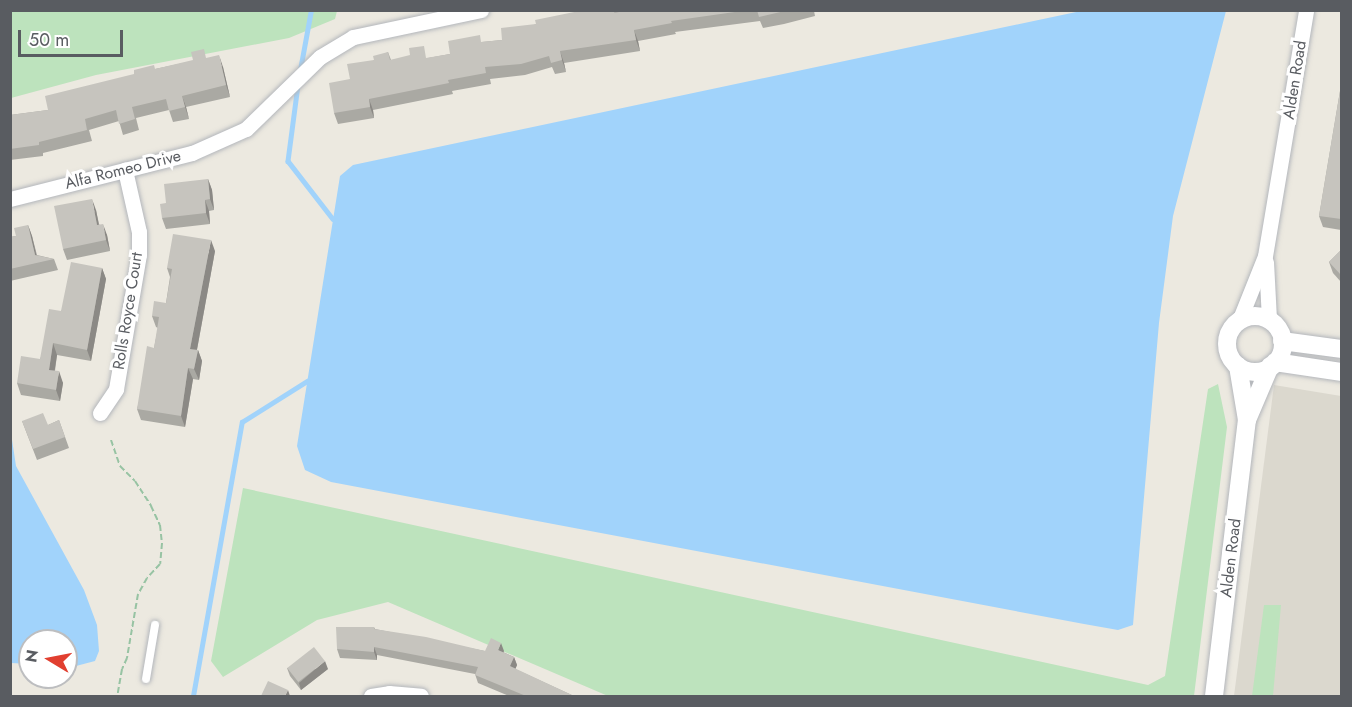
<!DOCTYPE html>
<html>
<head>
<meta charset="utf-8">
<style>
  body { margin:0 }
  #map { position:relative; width:1352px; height:707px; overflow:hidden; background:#ece9e0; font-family:Jost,sans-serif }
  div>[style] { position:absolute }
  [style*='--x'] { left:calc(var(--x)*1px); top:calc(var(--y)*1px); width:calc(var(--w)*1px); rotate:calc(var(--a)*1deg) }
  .education>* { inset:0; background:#dbd8ce }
  .green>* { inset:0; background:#bde3bd }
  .water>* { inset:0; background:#a1d3fb }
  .stream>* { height:4.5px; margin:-2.25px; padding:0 2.25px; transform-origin:2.25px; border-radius:2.25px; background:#a1d3fb }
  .path>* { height:2px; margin-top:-1px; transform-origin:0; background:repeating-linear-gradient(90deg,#97c3a3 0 6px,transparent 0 9px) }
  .roads { filter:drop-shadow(0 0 2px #b3b6bb) drop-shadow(0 0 2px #b3b6bb) }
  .service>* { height:8px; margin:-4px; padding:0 4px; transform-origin:4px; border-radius:4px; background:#fff }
  .minor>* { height:15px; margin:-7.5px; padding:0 7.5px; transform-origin:7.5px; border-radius:7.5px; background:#fff }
  .tertiary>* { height:18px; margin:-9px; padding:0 9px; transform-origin:9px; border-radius:9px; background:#fff }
  .tertiary>.ring { margin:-9px; padding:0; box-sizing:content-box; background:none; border:18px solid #fff; border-radius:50% }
  .wall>* { inset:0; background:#aaa9a3 }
  .shaded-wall>* { inset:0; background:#8b8985 }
  .building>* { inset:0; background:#c6c4be; transform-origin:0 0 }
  span { translate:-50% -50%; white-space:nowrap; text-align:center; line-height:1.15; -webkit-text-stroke:6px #fff; paint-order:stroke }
  .street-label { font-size:16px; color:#595c61 }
  .frame { position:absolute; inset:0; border:12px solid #595c61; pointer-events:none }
  .north { position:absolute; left:18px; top:629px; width:60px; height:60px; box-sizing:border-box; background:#fff; border:2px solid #bdbec0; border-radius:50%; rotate:280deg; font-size:16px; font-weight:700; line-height:24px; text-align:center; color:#595c61 }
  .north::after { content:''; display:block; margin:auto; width:21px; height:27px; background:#e13f30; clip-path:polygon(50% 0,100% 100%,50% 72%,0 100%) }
  .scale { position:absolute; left:18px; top:30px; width:105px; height:27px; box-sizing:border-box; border:3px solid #595c61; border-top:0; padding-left:8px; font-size:18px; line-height:21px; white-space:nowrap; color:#595c61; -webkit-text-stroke:4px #fff; paint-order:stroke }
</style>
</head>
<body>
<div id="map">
  <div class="education">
    <i style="clip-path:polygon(1274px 385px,1341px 396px,1341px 696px,1234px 696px)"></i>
  </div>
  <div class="green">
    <i style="clip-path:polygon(11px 11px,337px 11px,335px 19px,289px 38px,96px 75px,11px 98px)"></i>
    <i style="clip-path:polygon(1218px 384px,1227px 427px,1194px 696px,608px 696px,388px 602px,317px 620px,223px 677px,211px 661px,243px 488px,1148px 685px,1165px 676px,1208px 389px)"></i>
    <i style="clip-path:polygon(1264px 605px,1281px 605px,1273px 696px,1252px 696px)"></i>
  </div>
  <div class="water">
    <i style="clip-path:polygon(1081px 11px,1226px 11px,1173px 216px,1159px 323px,1133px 625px,1118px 630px,1084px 624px,331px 482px,305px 470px,297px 446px,340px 176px,353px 165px)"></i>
    <i style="clip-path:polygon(11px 433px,16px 466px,84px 590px,97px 625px,99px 651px,95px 661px,76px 666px,66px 666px,66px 641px,30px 641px,30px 664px,11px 663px)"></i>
  </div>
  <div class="stream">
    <i style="--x:300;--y:70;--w:61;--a:-79.6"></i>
    <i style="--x:298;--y:85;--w:77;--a:97.5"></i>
    <i style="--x:288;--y:161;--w:73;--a:52.2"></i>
    <i style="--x:193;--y:696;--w:278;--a:-79.9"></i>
    <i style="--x:242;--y:422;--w:77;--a:-32.2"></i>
  </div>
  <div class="path">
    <i style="--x:111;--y:440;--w:28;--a:71"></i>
    <i style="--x:120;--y:466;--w:21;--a:45"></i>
    <i style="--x:135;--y:481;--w:30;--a:57"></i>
    <i style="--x:151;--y:506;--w:21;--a:65"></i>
    <i style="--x:160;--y:525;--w:18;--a:84"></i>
    <i style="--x:162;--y:543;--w:21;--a:95"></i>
    <i style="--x:160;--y:564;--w:19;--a:133"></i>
    <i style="--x:147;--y:578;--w:18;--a:119"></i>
    <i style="--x:138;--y:594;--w:65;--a:99.8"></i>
    <i style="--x:127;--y:658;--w:12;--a:114"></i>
    <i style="--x:122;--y:669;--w:27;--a:100"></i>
  </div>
  <div class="roads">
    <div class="service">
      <i style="--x:146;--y:679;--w:55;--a:-80.5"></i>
    </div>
    <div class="minor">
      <i style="--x:10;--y:199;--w:188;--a:-14.2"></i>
      <i style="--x:192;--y:153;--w:59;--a:-24"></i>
      <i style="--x:246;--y:129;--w:103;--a:-44.2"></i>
      <i style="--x:320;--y:57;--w:39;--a:-31"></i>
      <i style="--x:353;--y:37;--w:131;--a:-11.9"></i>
      <i style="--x:1266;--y:262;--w:58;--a:87"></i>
      <i style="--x:1239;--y:321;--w:70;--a:-68.2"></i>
      <i style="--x:1265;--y:256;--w:249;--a:-80.5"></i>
      <i style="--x:100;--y:413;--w:29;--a:-56"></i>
      <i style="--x:116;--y:389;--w:136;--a:-80.3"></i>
      <i style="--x:139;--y:255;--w:23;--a:-90"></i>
      <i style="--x:139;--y:232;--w:64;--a:-102.7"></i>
      <i style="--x:371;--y:696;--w:18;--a:-9"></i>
      <i style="--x:389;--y:693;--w:32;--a:5"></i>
    </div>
    <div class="tertiary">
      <i class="ring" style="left:1227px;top:316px;width:38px;height:38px"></i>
      <i style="--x:1282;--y:341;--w:61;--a:7.6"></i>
      <i style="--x:1275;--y:362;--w:68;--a:8.5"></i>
      <i style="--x:1247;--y:420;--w:59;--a:-66.9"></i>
      <i style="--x:1214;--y:696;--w:278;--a:-83.2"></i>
      <i style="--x:1247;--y:420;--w:55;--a:-99.5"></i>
    </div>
  </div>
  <div class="wall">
    <i style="clip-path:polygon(629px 10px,818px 10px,814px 11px,815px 16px,784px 24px,763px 28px,760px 21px,675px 32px,676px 34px,638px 41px,640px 51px,564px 63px,566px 72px,555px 74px,552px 67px,525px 75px,490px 79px,491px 84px,452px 91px,453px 94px,373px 110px,374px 118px,338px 124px,334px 113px,350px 79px,374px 60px,388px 52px,391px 60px,428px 58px,450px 54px,482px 42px,502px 40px,536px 24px)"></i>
    <i style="clip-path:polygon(207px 58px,223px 67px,230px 97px,186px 107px,189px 119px,173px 122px,169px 110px,136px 118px,139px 130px,123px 135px,119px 121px,89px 130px,92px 141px,43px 153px,43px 156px,10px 160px,10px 115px,48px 110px,155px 69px)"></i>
    <i style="clip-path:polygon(1341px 85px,1341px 230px,1323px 227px,1319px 216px)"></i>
    <i style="clip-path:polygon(208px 179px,212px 190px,214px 210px,209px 211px,210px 224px,166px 229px,162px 218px,166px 203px)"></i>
    <i style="clip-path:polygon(96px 210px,99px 224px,107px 235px,110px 251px,67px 260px,63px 249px)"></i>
    <i style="clip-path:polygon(28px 225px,32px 236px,37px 255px,54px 259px,58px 270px,10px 281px,10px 237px,16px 236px)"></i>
    <i style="clip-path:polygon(1341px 250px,1341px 282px,1333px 273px,1329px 262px)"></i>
    <i style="clip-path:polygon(215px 251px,197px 350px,198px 350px,202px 361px,199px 380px,193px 379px,185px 427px,141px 420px,137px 409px,154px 348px,158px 328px,156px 327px,152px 316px,166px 303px,170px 277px,167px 268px)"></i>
    <i style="clip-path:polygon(102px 268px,106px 279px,91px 361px,57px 355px,55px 371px,63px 383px,60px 401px,21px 395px,17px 383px,40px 359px,61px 311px)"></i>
    <i style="clip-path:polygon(59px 420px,69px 448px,37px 460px,22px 421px,48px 425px)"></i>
    <i style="clip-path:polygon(374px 627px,375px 629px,485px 651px,504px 651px,503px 652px,514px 657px,517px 665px,515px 669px,574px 696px,509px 696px,478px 683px,475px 674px,377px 655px,377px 660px,340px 658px,337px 649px)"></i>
    <i style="clip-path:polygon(287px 668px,328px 669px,301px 690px,290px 676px)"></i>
  </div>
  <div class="shaded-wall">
    <i style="clip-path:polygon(634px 30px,638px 41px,640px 51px,636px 40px)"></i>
    <i style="clip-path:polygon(560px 51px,564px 63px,566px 72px,562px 60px)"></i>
    <i style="clip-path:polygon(219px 55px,223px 67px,230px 97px,226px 85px)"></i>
    <i style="clip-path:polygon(182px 96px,186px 107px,189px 119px,185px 107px)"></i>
    <i style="clip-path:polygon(369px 99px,373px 110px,374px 118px,370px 107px)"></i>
    <i style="clip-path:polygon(208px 179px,212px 190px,214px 210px,210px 199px)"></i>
    <i style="clip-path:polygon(92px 199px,96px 210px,101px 236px,97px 225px)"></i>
    <i style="clip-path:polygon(205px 200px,209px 211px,210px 224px,206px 213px)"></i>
    <i style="clip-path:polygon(103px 224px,107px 235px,110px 251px,106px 240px)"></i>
    <i style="clip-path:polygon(28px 225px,32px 236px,38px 262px,35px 255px)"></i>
    <i style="clip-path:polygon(211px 240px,215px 251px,195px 360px,190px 349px)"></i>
    <i style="clip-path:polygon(102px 268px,106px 279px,91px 361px,87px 350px)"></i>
    <i style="clip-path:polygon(53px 343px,57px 355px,53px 381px,49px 370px)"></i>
    <i style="clip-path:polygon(198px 350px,202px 361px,199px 380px,194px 369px)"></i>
    <i style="clip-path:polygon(188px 368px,193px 379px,185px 427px,181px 416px)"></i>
    <i style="clip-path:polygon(59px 371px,63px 383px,60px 401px,56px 390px)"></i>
    <i style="clip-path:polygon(501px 643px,504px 651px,501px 658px,498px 650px)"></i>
    <i style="clip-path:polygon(374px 647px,377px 655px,377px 660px,374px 652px)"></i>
    <i style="clip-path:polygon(514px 657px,517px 665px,513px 675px,510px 666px)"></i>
    <i style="clip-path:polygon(325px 661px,328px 669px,301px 690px,299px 683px)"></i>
    <i style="clip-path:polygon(288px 690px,290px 696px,285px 696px)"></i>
  </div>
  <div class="building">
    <i style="clip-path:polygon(584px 10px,614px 10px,614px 13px,629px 10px,749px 10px,671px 21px,672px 23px,634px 30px,636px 40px,560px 51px,562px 60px,551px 63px,549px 56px,521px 64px,485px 67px,486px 73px,448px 80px,449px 83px,369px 99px,370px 107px,334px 113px,329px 83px,350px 79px,347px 64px,374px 60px,373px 56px,388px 52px,390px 60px,410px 55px,409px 48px,424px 46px,426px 58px,450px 54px,448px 41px,480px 35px,481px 42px,502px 40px,501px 28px,536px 24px,535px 20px)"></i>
    <i style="clip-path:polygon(757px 10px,789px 10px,759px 17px)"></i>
    <i style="clip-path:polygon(204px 49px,206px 58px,219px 55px,226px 85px,182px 96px,185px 107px,169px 111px,166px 99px,132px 107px,135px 119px,119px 124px,116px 110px,85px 119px,87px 130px,39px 142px,39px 145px,10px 149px,10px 115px,48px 110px,45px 96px,134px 74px,134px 70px,154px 65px,155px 69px,193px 60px,191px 52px)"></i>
    <i style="clip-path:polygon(1341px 85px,1341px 219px,1319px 216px)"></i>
    <i style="clip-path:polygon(208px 179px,210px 199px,205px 200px,206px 213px,162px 218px,160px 204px,166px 203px,164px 184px)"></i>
    <i style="clip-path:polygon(92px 199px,97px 225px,103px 224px,106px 240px,63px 249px,54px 206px)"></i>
    <i style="clip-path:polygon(28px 225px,35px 255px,54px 259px,10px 269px,10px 237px,16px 236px,14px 228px)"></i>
    <i style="clip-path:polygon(173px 234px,211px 240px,190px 349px,198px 350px,194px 369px,188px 368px,181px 416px,137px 409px,147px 346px,154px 348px,159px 317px,152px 316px,154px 301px,166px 303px,172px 269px,167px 268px)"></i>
    <i style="clip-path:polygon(1341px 250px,1341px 275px,1329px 262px)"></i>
    <i style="clip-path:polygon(71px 262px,102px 268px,87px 350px,53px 343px,49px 370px,59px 371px,56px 390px,17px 383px,21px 356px,40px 359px,49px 309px,61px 311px)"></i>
    <i style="clip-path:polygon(43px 413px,48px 425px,59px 420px,65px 437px,33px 449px,22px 421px)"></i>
    <i style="clip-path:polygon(336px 627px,374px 627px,374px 629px,426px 637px,485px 651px,491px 638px,501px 643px,498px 650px,514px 657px,510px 666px,574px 696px,526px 696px,475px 675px,478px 667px,374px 647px,374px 652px,337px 649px)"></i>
    <i style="left:314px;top:647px;width:18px;height:34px;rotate:52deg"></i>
    <i style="clip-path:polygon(268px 681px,288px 690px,285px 696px,261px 696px)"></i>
  </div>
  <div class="street-label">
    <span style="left:1295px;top:80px;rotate:-81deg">Alden Road</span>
    <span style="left:123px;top:170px;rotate:-14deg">Alfa Romeo Drive</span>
    <span style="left:128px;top:311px;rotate:-81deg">Rolls Royce Court</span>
    <span style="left:1231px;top:558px;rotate:-83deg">Alden Road</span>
  </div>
  <div class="frame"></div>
  <div class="north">N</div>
  <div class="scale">50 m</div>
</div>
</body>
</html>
